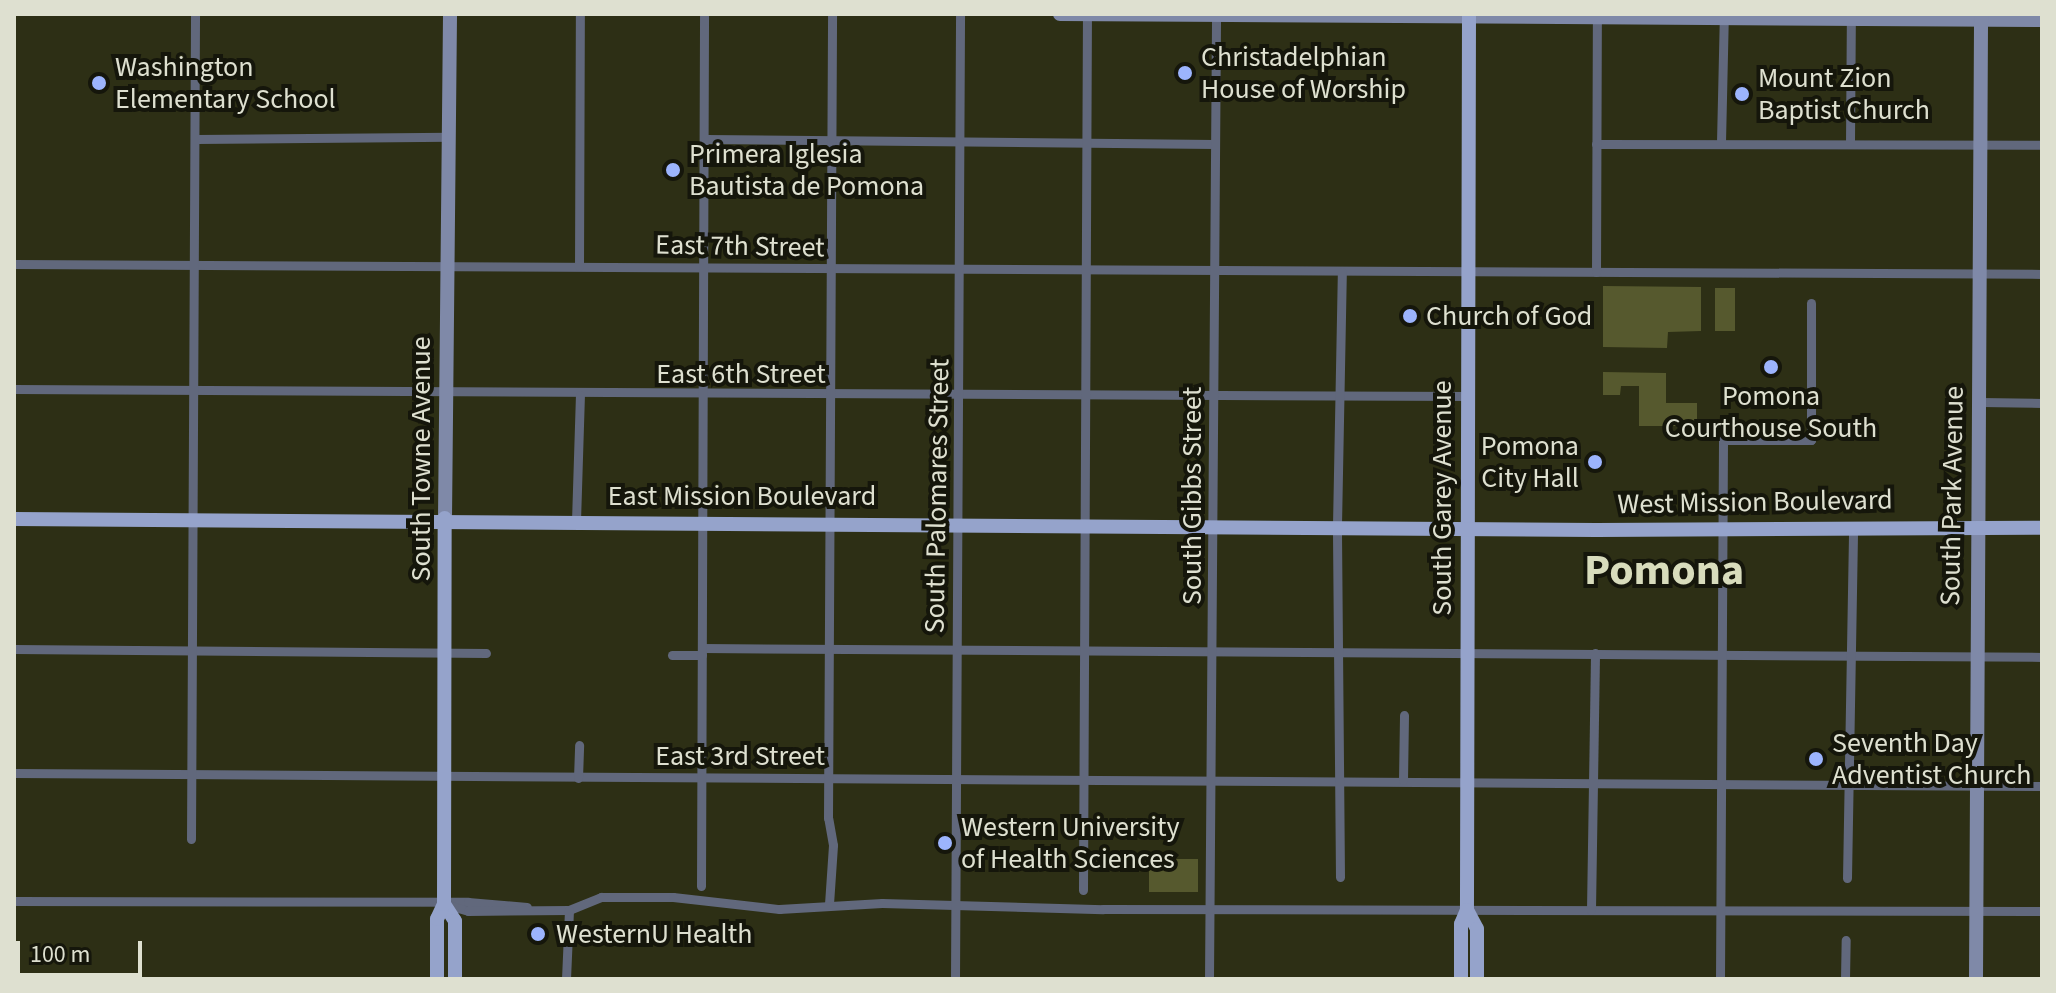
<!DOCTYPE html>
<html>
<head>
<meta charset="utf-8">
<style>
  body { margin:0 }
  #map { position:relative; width:2056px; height:993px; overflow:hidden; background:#2d2f15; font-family:"Source Sans 3",sans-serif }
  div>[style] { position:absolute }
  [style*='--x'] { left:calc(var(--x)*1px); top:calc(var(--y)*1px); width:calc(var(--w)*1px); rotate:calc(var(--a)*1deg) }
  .green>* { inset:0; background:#56592e; transform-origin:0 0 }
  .street>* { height:9px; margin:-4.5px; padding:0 4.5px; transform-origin:4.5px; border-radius:4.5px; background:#61687c }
  .secondary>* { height:14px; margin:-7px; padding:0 7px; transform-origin:7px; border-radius:7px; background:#7f89a8 }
  .primary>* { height:14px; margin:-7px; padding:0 7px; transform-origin:7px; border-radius:7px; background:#95a3cb }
  .dots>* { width:22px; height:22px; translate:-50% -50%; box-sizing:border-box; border:4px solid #15160b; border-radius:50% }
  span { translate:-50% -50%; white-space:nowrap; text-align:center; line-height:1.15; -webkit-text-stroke:8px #15160b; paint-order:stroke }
  .poi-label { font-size:28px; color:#dee0d0 }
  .left { translate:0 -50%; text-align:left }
  .right { translate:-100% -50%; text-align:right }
  .street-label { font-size:28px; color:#dee0d0 }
  .town-label { font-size:44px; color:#d8dcbc; font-weight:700 }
  .frame { position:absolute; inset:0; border:16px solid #dee0d0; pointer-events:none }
  .scale { position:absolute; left:16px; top:941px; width:126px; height:36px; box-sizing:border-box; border:4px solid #dee0d0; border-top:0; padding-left:10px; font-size:24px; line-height:28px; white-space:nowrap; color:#dee0d0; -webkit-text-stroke:6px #15160b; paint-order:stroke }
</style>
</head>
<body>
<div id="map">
  <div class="green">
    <i style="clip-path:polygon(1603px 286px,1701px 287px,1701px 331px,1668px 332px,1667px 348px,1603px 347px)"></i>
    <i style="left:1715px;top:288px;width:20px;height:43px"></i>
    <i style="clip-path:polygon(1603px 372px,1666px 373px,1666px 403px,1697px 403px,1697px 426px,1639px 426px,1639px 386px,1621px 386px,1620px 395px,1603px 395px)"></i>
    <i style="left:1149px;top:859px;width:49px;height:33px"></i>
  </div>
  <div class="street">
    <i style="--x:196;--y:139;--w:254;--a:-0.5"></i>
    <i style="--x:706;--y:139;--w:508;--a:0.56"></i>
    <i style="--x:1721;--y:142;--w:128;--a:-88.7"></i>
    <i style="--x:1850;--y:143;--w:128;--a:-89.6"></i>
    <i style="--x:1596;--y:144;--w:446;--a:0.1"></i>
    <i style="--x:14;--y:264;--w:2028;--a:0.28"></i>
    <i style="--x:579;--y:266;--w:252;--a:-89.8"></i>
    <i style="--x:1596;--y:272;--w:258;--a:-89.8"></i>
    <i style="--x:14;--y:389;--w:1455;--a:0.28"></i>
    <i style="--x:1981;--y:402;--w:61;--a:0.9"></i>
    <i style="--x:576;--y:521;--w:126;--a:-88.2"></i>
    <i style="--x:702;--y:648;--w:1340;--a:0.38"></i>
    <i style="--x:14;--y:649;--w:472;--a:0.5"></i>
    <i style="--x:672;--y:655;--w:30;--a:0"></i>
    <i style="--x:14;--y:773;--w:2028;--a:0.37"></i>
    <i style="--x:578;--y:778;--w:33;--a:-88"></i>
    <i style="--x:1403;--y:780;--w:65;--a:-89.1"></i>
    <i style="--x:191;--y:839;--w:825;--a:-89.72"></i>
    <i style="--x:1340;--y:877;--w:352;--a:-90.5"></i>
    <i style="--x:1337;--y:525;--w:253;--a:-88.9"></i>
    <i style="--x:1847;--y:878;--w:352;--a:-89"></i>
    <i style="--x:701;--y:886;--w:872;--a:-89.8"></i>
    <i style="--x:1083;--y:890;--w:876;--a:-89.74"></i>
    <i style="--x:14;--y:901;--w:454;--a:0.1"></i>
    <i style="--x:468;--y:902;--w:59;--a:4.8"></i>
    <i style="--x:829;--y:904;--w:59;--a:-86.1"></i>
    <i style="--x:833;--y:845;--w:27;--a:-100"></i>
    <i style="--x:828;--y:818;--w:804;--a:-89.71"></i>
    <i style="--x:451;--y:906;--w:18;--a:16"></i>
    <i style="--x:468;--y:911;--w:101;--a:-0.6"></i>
    <i style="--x:569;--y:910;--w:35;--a:-22"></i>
    <i style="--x:601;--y:897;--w:72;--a:0"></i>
    <i style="--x:673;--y:897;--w:107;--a:6.5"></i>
    <i style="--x:779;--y:909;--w:103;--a:-3.3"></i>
    <i style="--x:882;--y:903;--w:221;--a:1.6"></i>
    <i style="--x:1103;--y:909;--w:939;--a:0.12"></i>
    <i style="--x:1591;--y:910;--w:257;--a:-89.1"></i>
    <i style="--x:566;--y:979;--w:69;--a:-87.5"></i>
    <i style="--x:955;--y:979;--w:965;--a:-89.7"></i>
    <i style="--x:1209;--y:979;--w:965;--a:-89.58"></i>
    <i style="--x:1720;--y:979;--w:539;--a:-89.68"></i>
    <i style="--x:1723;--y:440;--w:88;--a:0"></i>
    <i style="--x:1811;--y:440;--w:137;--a:-90"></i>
    <i style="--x:1845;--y:979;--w:39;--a:-89"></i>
  </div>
  <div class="secondary">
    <i style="--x:1060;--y:14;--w:982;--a:0.35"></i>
    <i style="--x:445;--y:518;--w:504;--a:-89.43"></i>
    <i style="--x:1976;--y:979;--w:965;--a:-89.7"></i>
  </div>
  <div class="primary">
    <i style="--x:1469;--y:14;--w:896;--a:90.13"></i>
    <i style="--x:1467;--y:910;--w:21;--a:62"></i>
    <i style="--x:1477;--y:929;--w:50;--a:90"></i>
    <i style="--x:14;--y:519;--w:1582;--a:0.4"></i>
    <i style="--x:1596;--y:530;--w:446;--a:-0.3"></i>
    <i style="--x:444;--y:904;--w:20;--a:57"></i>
    <i style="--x:455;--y:921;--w:58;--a:90"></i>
    <i style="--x:437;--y:979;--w:60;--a:-90"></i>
    <i style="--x:437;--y:919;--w:17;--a:-65"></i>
    <i style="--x:444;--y:904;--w:386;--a:-89.9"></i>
    <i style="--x:1461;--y:979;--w:55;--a:-90"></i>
    <i style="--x:1461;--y:924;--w:15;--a:-67"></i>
  </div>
  <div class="dots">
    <i style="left:1185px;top:73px;background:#9cb4fd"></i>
    <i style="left:99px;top:83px;background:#9cb4fd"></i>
    <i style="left:1742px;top:94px;background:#9cb4fd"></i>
    <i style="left:673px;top:170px;background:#9cb4fd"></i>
    <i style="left:1410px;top:316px;background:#9cb4fd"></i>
    <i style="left:1771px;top:367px;background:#9cb4fd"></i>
    <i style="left:1595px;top:462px;background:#9cb4fd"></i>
    <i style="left:1816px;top:759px;background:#9cb4fd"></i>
    <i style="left:945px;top:843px;background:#9cb4fd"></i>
    <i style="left:538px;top:934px;background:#9cb4fd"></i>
  </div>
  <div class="poi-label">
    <span class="left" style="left:1201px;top:73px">Christadelphian<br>House of Worship</span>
    <span class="left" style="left:115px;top:83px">Washington<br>Elementary School</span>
    <span class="left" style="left:1758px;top:94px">Mount Zion<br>Baptist Church</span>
    <span class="left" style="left:689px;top:170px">Primera Iglesia<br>Bautista de Pomona</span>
    <span class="left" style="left:1426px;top:316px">Church of God</span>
    <span style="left:1771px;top:412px">Pomona<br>Courthouse South</span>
    <span class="right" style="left:1579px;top:462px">Pomona<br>City Hall</span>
    <span class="left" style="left:1832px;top:759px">Seventh Day<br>Adventist Church</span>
    <span class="left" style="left:961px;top:843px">Western University<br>of Health Sciences</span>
    <span class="left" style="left:556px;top:934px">WesternU Health</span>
  </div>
  <div class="street-label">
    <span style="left:740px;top:246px;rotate:1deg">East 7th Street</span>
    <span style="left:741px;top:374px">East 6th Street</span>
    <span style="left:421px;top:459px;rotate:-90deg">South Towne Avenue</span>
    <span style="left:742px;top:496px">East Mission Boulevard</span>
    <span style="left:937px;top:496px;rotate:-89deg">South Palomares Street</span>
    <span style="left:1192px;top:496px;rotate:-90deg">South Gibbs Street</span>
    <span style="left:1952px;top:496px;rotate:-89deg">South Park Avenue</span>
    <span style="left:1442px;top:498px;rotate:-90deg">South Garey Avenue</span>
    <span style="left:1755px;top:502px;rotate:-1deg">West Mission Boulevard</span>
    <span style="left:740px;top:756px">East 3rd Street</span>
  </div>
  <div class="town-label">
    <span style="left:1664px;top:571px">Pomona</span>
  </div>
  <div class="frame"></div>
  <div class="scale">100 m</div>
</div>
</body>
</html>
